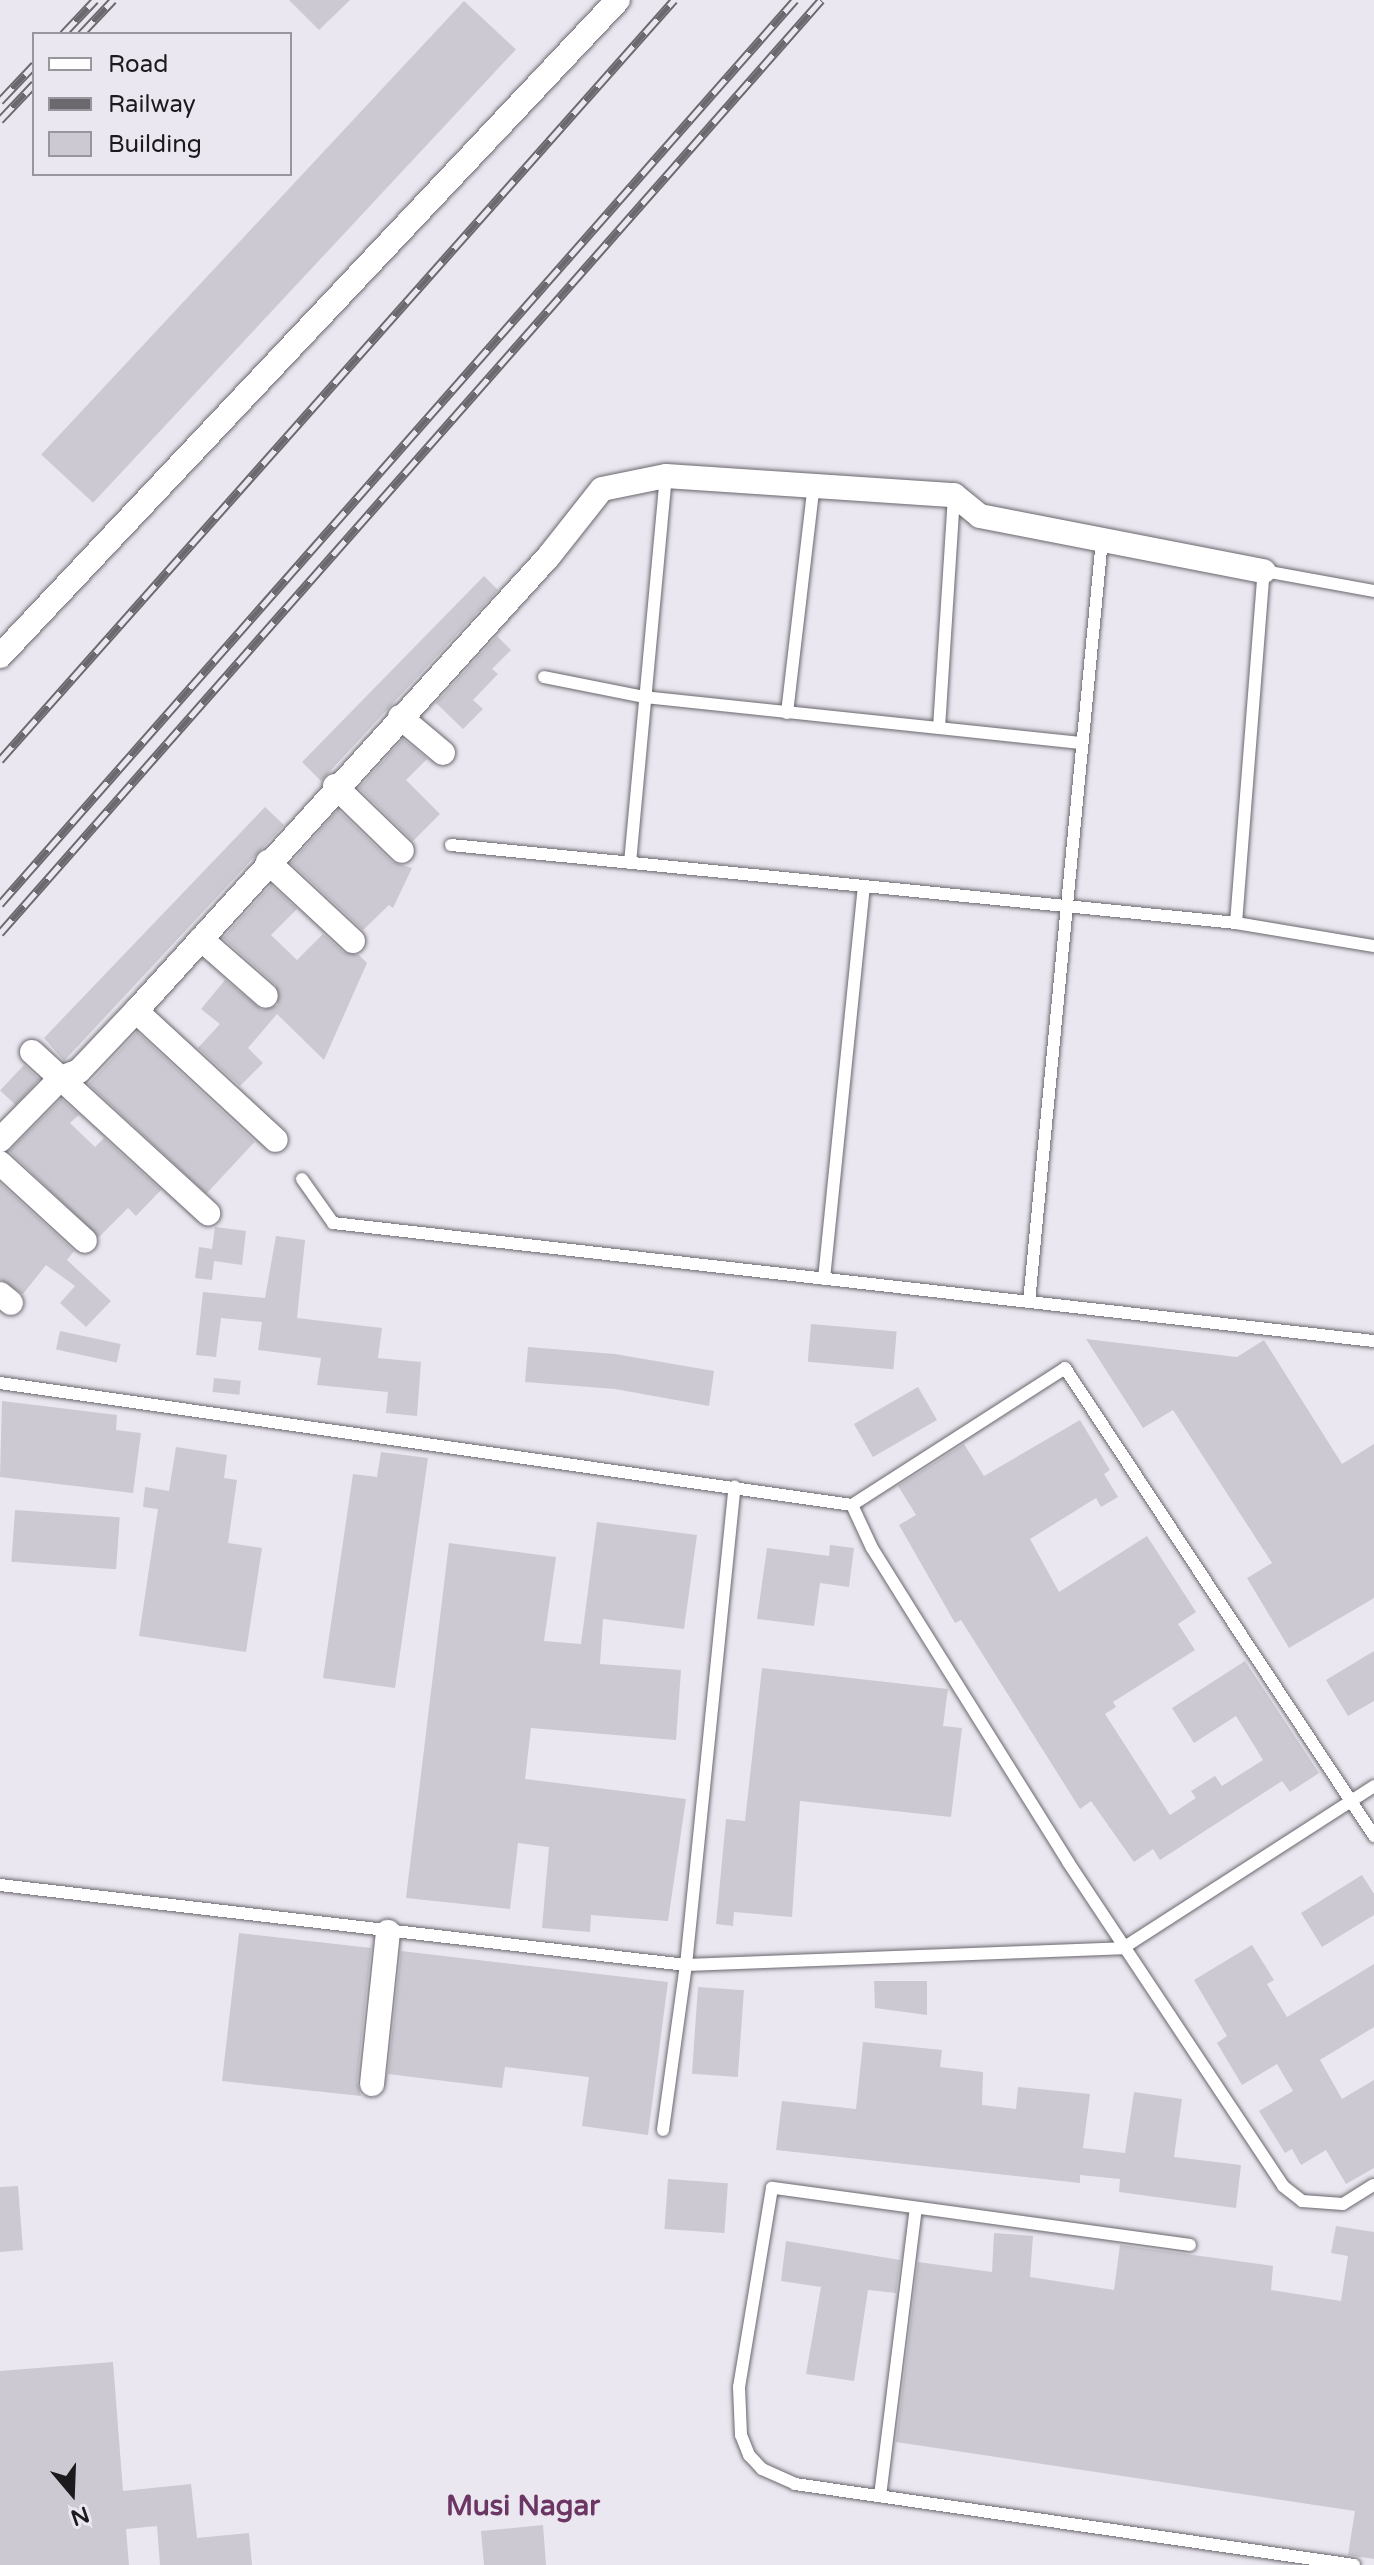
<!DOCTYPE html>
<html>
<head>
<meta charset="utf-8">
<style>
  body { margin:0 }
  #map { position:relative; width:1374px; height:2565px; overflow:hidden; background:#ebe7f0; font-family:"Varela Round",sans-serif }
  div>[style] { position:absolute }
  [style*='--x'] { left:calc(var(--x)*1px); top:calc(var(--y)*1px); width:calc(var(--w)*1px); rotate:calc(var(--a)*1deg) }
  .building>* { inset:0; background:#ccc9d2; transform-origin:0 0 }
  .roads { filter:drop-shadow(0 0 2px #6a676e) drop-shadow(0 0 2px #6a676e) }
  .service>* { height:12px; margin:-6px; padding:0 6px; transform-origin:6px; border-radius:6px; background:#fff }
  .minor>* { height:24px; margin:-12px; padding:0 12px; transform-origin:12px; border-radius:12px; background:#fff }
  .rail>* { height:9px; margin-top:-4.5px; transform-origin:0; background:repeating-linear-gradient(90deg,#ebe7f0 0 18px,#6c696e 0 36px); box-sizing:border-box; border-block:2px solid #6c696e }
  span { translate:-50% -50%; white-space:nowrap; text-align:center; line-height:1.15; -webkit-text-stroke:7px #ebe7f0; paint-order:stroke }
  .neighbourhood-label { font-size:28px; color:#6b3564; font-weight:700 }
  .legend { position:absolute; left:32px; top:32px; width:260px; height:144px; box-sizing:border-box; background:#ebe7f0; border:2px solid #98959c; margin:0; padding:10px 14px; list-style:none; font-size:24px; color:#1c1a1d }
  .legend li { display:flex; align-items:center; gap:16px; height:40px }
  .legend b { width:40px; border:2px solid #98959c }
  .north { position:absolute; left:32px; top:2453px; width:80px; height:80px; -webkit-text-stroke:6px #ebe7f0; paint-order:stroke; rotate:161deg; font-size:22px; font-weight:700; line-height:32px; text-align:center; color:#1c1a1d }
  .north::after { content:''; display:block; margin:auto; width:28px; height:36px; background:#1c1a1d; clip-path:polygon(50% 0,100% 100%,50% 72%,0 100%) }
</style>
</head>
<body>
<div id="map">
  <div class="building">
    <i style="clip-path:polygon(289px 0,350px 0,319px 30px)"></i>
    <i style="left:464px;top:1px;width:71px;height:620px;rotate:43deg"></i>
    <i style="clip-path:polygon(484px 576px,498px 590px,321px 781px,302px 762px)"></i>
    <i style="clip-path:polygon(497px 636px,511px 650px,492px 669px,498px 674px,473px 700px,483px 709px,463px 729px,436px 703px)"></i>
    <i style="clip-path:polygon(403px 739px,427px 759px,406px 780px,440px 814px,413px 841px,359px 788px)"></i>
    <i style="clip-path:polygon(265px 807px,284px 825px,64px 1061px,44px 1038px)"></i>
    <i style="clip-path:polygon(338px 810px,392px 862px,412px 868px,393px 908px,389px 905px,363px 930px,291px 863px)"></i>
    <i style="clip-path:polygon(271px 885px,297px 909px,271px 935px,297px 960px,323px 934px,343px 952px,359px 955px,367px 963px,324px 1060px,277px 1014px,248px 1048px,263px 1063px,240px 1086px,198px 1048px,220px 1024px,201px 1009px,225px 980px,262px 1010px,278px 1005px,276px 985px,223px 938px)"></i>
    <i style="left:137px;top:1032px;width:161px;height:71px;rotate:43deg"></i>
    <i style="left:24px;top:1065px;width:21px;height:35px;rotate:43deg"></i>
    <i style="clip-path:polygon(61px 1099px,79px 1115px,70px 1123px,95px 1147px,104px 1138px,161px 1190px,136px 1216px,128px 1208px,99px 1237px,9px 1151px)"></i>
    <i style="clip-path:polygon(0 1183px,74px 1251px,67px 1260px,111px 1301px,86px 1327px,60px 1303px,75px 1286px,46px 1265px,23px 1294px,0 1279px)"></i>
    <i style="clip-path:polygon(215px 1227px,246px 1231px,242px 1265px,214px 1261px,212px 1280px,195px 1278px,199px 1247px,212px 1249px)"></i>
    <i style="clip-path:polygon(276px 1236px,305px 1240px,297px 1318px,382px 1328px,378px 1358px,421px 1362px,417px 1416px,386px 1413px,388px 1392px,317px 1385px,321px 1358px,258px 1350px,262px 1322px,221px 1318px,216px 1357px,196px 1355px,203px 1292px,265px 1298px)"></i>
    <i style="left:811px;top:1324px;width:86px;height:38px;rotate:5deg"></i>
    <i style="left:60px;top:1331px;width:62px;height:19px;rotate:12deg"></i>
    <i style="clip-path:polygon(1086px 1339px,1237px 1357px,1264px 1340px,1342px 1464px,1374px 1444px,1374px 1598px,1289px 1648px,1247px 1578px,1272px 1563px,1173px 1410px,1143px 1428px)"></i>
    <i style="clip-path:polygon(528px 1347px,615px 1354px,714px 1371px,709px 1406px,615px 1389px,525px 1382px)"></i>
    <i style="left:214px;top:1378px;width:27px;height:14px;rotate:6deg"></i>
    <i style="left:918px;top:1387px;width:38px;height:74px;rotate:60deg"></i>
    <i style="clip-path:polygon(2px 1401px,117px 1415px,116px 1430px,141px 1433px,133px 1493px,0 1477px)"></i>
    <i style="clip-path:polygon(1080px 1420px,1110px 1470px,1104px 1474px,1118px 1497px,1101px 1507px,1096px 1498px,1030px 1539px,1059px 1592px,1147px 1536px,1196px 1612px,1178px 1624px,1195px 1650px,1113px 1702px,1116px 1707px,1105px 1714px,1170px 1815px,1196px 1798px,1191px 1791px,1215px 1776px,1222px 1786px,1263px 1760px,1236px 1716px,1194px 1743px,1172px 1708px,1245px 1661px,1319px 1773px,1290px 1792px,1282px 1781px,1160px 1860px,1153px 1849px,1134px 1862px,1091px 1801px,1080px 1809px,961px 1620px,955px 1623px,899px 1525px,916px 1515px,898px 1486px,964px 1444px,984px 1476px)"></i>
    <i style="clip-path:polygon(176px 1447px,227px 1455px,224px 1478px,237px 1480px,228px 1543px,262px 1548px,246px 1652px,139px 1636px,158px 1509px,143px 1507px,145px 1487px,169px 1491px)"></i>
    <i style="clip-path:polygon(381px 1452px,428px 1458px,395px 1688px,323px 1678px,353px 1474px,377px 1477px)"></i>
    <i style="left:15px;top:1510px;width:105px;height:52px;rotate:4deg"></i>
    <i style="clip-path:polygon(597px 1522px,697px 1535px,684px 1629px,603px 1619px,600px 1664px,681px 1670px,676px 1740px,531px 1728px,525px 1779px,686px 1799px,668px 1921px,591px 1915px,590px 1932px,542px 1928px,549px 1847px,518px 1843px,510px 1909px,406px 1898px,449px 1543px,556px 1557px,544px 1641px,581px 1644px)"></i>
    <i style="clip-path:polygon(830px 1545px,854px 1548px,849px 1587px,820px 1583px,814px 1626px,757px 1619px,767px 1548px,829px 1556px)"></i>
    <i style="clip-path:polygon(1374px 1651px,1374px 1701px,1348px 1716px,1326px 1680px)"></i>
    <i style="clip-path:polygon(762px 1668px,948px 1689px,943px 1726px,962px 1728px,951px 1817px,800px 1801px,792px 1917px,734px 1912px,733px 1926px,716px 1924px,726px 1819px,745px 1821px)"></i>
    <i style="clip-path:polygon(1362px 1875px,1374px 1894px,1374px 1915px,1322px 1947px,1301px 1913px)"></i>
    <i style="clip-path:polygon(239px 1933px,371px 1948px,357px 2082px,361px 2096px,222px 2081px)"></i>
    <i style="clip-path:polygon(1252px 1945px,1274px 1980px,1267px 1984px,1287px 2017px,1374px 1964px,1374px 2027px,1320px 2060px,1342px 2099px,1374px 2080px,1374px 2168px,1346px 2184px,1326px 2150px,1301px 2165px,1292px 2149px,1285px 2153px,1259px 2111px,1293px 2091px,1277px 2064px,1242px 2085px,1217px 2043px,1227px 2036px,1194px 1980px)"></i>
    <i style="clip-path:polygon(401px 1951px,668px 1982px,648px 2135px,582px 2126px,589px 2077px,505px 2067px,502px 2088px,388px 2074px)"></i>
    <i style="clip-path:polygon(874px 1981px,927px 1981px,927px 2015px,875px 2008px)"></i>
    <i style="left:698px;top:1987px;width:46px;height:87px;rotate:4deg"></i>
    <i style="clip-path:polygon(863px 2042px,942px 2050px,940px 2067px,983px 2072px,982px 2105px,1016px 2109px,1018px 2087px,1090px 2094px,1083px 2148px,1125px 2153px,1134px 2092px,1182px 2099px,1174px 2157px,1241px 2165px,1236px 2208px,1119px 2192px,1120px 2179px,1080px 2175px,1080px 2183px,776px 2150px,782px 2101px,856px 2109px)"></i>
    <i style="left:668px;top:2179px;width:60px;height:50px;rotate:4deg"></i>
    <i style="clip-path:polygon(18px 2186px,23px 2250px,0 2252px,0 2187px)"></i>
    <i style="clip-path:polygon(1336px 2226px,1374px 2232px,1374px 2559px,1348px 2555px,1355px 2511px,896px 2442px,918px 2262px,992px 2272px,994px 2233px,1033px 2236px,1030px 2277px,1114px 2290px,1120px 2245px,1273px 2266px,1271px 2290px,1341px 2301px,1348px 2256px,1331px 2253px)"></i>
    <i style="clip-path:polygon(786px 2241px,900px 2260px,896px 2293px,868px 2290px,854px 2381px,806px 2374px,821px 2287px,781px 2281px)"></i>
    <i style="clip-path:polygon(113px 2362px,123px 2491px,191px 2484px,197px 2538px,249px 2533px,252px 2565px,160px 2565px,157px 2526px,126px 2529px,129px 2565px,0 2565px,0 2371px)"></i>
    <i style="clip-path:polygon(543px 2525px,546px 2565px,484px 2565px,481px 2531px)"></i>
  </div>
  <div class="roads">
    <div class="service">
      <i style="--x:544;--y:677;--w:102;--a:11.3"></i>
      <i style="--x:644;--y:697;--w:438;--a:6"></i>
      <i style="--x:787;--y:713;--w:225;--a:-83.3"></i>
      <i style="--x:939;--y:728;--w:232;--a:-86.3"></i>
      <i style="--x:451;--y:845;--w:789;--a:5.67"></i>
      <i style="--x:1236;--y:923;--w:140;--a:9.5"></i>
      <i style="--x:630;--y:863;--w:389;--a:-84.7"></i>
      <i style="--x:1236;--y:923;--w:353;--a:-85.5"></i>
      <i style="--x:1264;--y:571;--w:112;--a:10.3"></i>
      <i style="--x:302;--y:1179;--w:54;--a:54.8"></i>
      <i style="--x:333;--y:1223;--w:1048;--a:6.47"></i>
      <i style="--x:824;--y:1279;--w:395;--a:-84.2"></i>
      <i style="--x:1029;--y:1302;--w:765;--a:-84.53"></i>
      <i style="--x:0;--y:1383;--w:861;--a:8.15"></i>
      <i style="--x:852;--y:1505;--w:253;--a:-32.7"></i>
      <i style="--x:1065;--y:1368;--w:561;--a:56.56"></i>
      <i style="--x:852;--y:1505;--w:47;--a:65.1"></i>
      <i style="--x:872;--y:1548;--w:370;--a:58"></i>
      <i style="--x:1068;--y:1862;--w:389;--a:56.4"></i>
      <i style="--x:1283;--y:2186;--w:24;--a:38"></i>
      <i style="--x:1302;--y:2201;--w:41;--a:4.2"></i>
      <i style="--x:1343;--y:2204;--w:36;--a:-32"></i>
      <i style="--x:0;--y:1885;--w:691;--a:6.65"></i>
      <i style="--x:686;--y:1965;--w:437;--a:-2.2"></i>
      <i style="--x:1123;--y:1948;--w:299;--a:-32.8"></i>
      <i style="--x:663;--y:2130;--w:167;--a:-82.1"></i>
      <i style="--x:686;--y:1965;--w:481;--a:-84.2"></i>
      <i style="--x:1190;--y:2245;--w:422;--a:-172.2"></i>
      <i style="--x:772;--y:2188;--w:202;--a:99.4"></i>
      <i style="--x:739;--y:2387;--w:48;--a:87.6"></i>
      <i style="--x:741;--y:2435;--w:22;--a:68"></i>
      <i style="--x:749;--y:2455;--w:19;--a:47"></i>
      <i style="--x:762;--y:2469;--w:36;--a:24"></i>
      <i style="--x:795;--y:2484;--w:565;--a:8.24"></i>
      <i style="--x:880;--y:2496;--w:290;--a:-82.9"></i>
    </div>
    <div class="minor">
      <i style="--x:0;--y:656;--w:901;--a:-46.71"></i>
      <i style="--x:400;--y:717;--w:56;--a:39.9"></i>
      <i style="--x:335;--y:786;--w:93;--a:44.1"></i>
      <i style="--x:268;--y:862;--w:116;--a:42.9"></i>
      <i style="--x:201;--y:939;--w:86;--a:41.2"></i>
      <i style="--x:136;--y:1011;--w:190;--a:42.7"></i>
      <i style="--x:32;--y:1052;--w:239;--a:42.5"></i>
      <i style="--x:0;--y:1140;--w:87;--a:-45.5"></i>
      <i style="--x:61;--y:1078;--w:19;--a:-21"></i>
      <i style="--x:79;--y:1071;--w:83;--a:-46.5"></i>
      <i style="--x:136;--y:1011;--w:614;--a:-47.77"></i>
      <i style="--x:549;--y:556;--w:85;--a:-51.7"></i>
      <i style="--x:602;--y:489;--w:65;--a:-11.5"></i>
      <i style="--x:666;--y:476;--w:289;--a:3.8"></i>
      <i style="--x:954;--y:495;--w:33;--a:39"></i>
      <i style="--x:980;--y:516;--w:289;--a:11"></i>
      <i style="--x:0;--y:1163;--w:115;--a:42.5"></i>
      <i style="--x:0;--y:1294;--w:14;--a:39"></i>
      <i style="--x:372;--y:2084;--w:153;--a:-84"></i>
    </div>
  </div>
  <div class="rail">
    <i style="--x:63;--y:34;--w:47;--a:-46.7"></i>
    <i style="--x:81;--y:34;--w:47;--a:-46.7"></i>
    <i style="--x:0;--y:101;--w:50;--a:-46.6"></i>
    <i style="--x:0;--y:120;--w:50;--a:-46.6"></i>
    <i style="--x:0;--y:760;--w:1016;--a:-48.43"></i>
    <i style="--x:0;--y:904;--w:1204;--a:-48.67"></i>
    <i style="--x:0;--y:933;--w:1243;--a:-48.65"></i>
  </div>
  <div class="neighbourhood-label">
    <span style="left:523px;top:2506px">Musi Nagar</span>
  </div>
  <ul class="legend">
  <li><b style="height:10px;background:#fff"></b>Road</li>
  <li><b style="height:10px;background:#6c696e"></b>Railway</li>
  <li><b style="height:22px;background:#ccc9d2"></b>Building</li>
  </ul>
  <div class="north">N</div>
</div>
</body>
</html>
